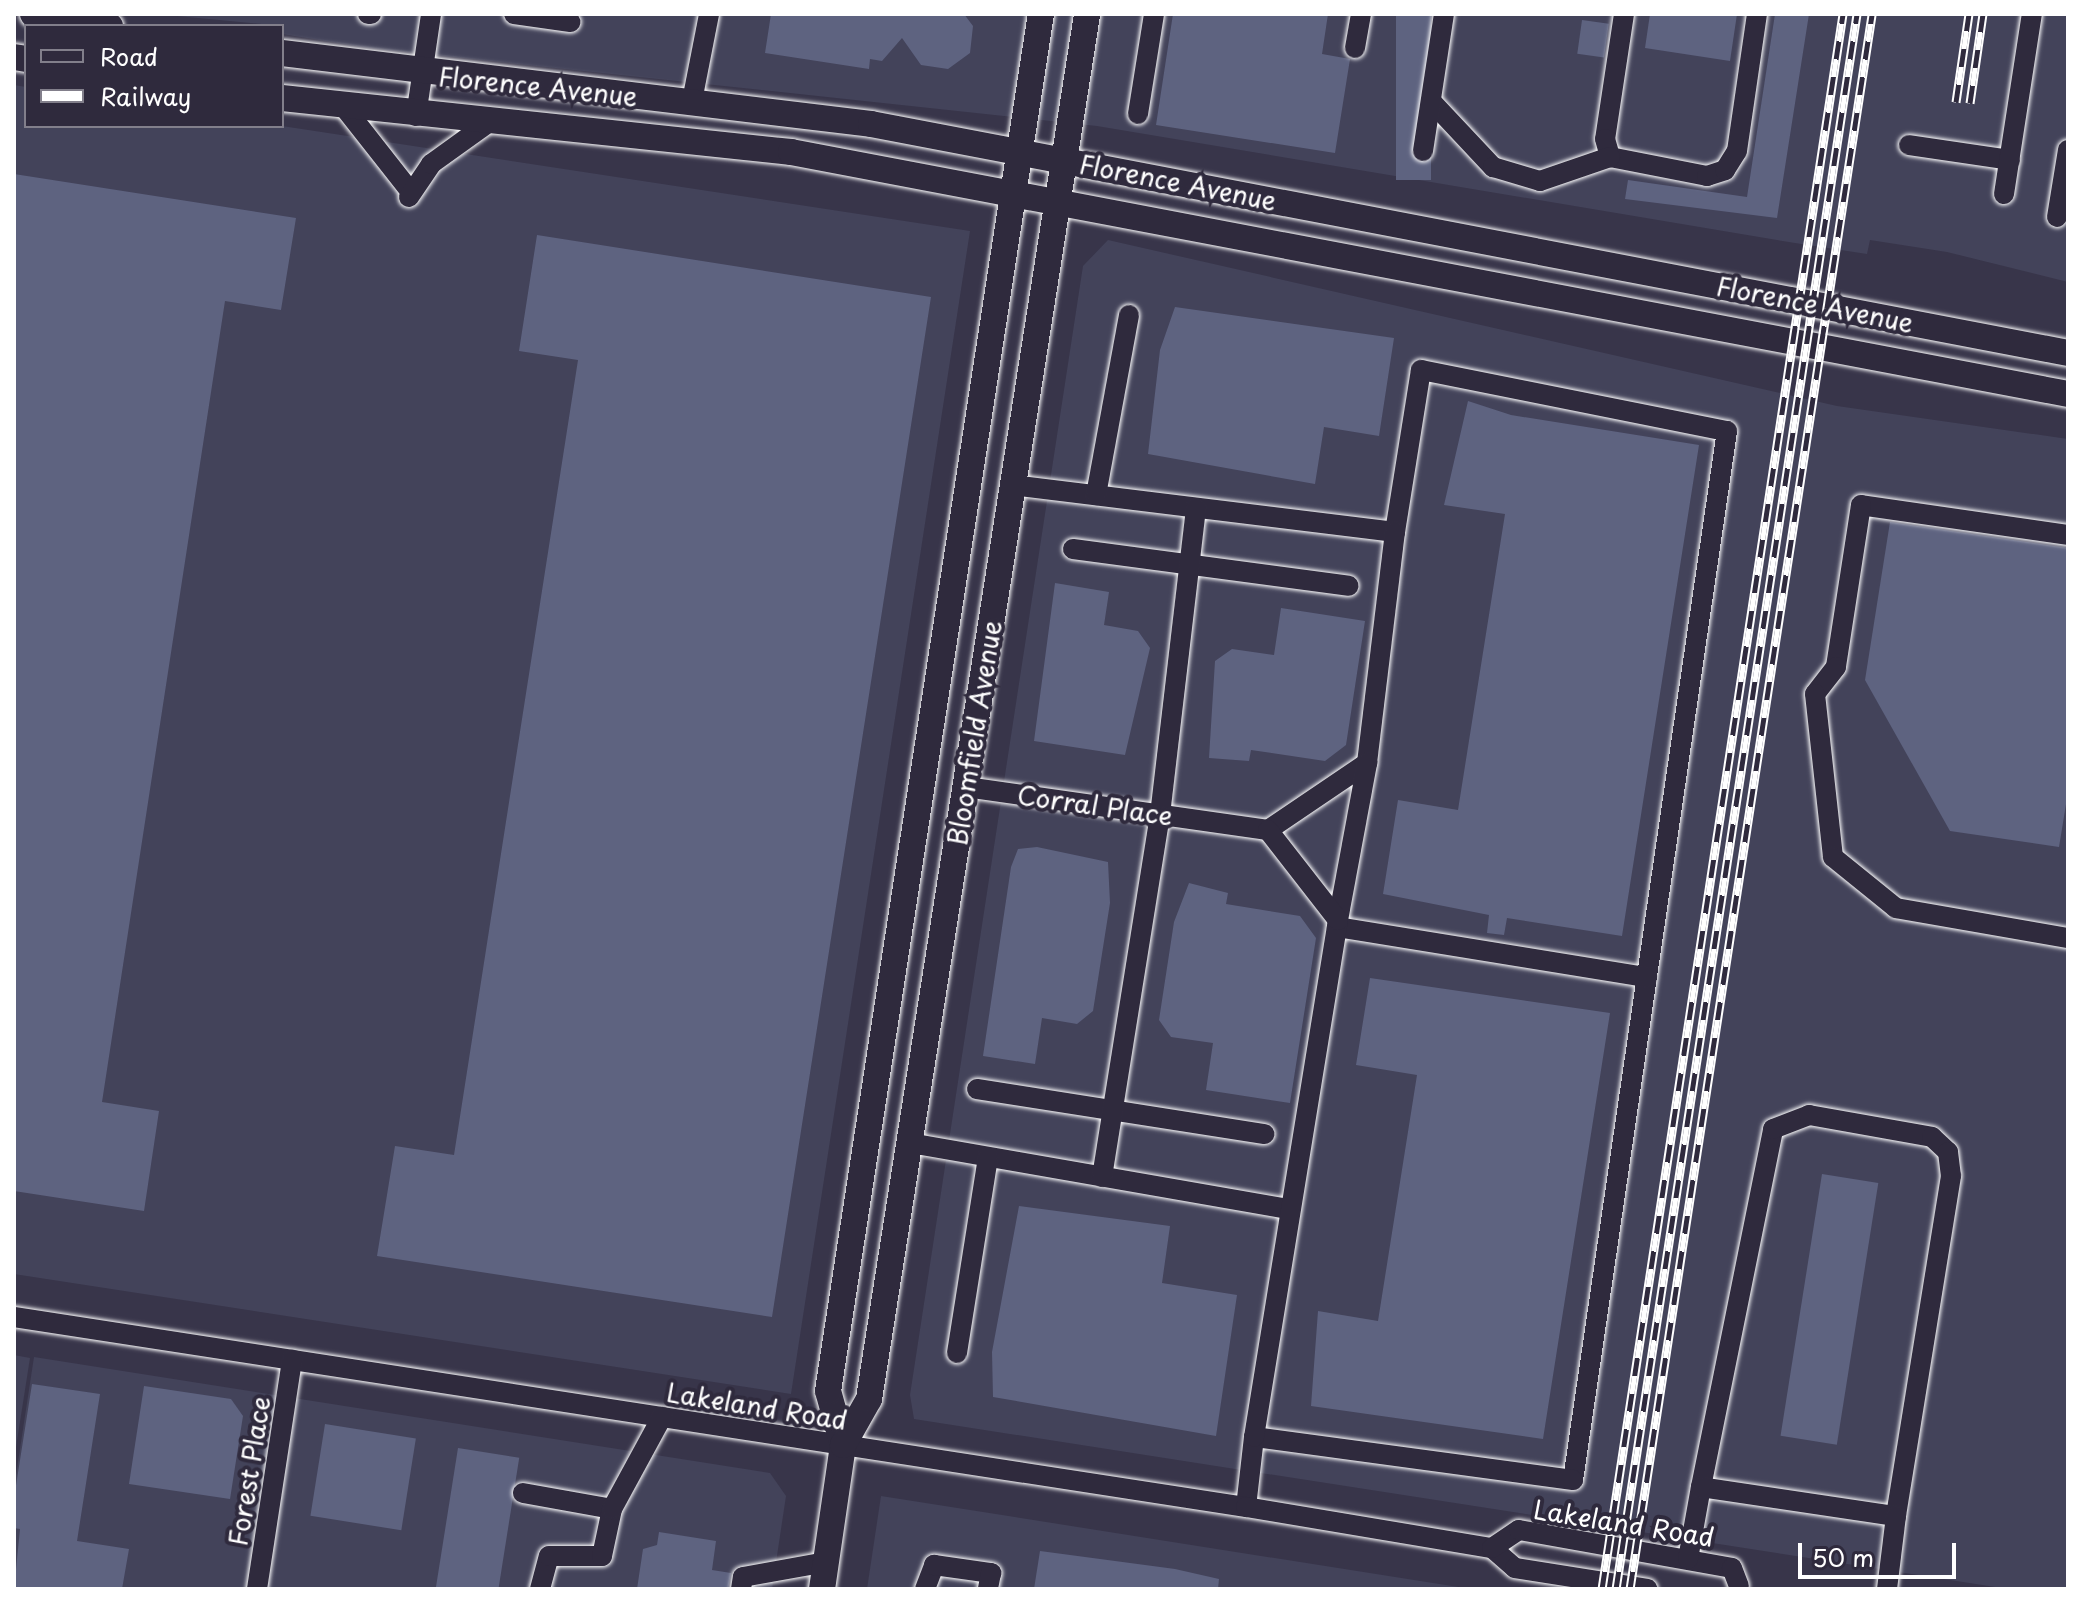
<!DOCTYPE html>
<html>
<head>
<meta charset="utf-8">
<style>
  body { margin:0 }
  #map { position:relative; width:2082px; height:1603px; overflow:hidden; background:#38354a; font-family:"Playpen Sans",sans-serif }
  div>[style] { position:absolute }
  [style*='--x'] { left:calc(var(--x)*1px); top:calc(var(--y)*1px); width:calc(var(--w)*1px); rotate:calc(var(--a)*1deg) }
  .built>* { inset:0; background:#43435a }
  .building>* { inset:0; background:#5e6380; transform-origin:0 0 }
  .roads { filter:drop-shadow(0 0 2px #fff) drop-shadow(0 0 2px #fff) }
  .minor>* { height:20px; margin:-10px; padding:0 10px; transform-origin:10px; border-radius:10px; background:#2f2a3d }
  .major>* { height:26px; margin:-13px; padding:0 13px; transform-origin:13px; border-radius:13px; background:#2f2a3d }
  .rail>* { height:9px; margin-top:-4.5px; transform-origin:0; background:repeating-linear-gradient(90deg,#2f2a3d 0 18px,#fff 0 36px); box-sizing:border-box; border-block:2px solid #fff }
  span { translate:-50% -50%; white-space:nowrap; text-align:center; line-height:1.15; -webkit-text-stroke:8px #2f2a3d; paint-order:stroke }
  .street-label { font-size:26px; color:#fff }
  .frame { position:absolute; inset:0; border:16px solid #fff; pointer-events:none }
  .legend { position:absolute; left:24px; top:24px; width:260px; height:104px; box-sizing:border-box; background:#2f2a3d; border:2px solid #827f8b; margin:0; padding:10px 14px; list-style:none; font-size:24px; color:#fff }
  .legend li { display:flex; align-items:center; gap:16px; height:40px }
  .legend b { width:40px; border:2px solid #827f8b }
  .scale { position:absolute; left:1798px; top:1543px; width:158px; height:36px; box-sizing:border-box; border:4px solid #fff; border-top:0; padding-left:10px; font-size:24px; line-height:28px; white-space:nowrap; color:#fff; -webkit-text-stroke:6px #2f2a3d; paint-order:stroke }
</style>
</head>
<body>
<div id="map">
  <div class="built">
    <i style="clip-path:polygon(156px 14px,2068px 14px,2068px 282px,1947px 252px,1870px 240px,1867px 254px,1795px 243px,1097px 126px,369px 48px,282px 34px,282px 26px)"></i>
    <i style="clip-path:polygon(14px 85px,26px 87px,26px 126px,282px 126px,970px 231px,791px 1394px,14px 1274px)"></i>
    <i style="clip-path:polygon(1108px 240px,1837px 406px,2068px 439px,2068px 1589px,2008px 1589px,914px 1419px,910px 1395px,1083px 266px)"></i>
    <i style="clip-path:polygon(14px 1355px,30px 1358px,14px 1460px)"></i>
    <i style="clip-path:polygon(34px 1357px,770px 1473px,786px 1496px,772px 1589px,14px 1589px,14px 1488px)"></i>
    <i style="clip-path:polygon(881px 1496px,1471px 1589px,867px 1589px)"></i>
  </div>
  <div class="building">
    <i style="clip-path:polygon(771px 14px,964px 14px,973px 26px,970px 53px,948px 69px,921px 65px,902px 38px,882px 61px,870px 59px,869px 69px,765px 53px)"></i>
    <i style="clip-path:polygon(1173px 14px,1328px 14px,1322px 54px,1350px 59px,1335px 153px,1156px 125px)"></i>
    <i style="left:1396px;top:14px;width:35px;height:166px"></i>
    <i style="clip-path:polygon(1650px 14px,1737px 14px,1730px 61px,1645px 48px)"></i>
    <i style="clip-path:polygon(1775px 14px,1809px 14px,1777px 218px,1625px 199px,1628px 180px,1747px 197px)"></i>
    <i style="left:1582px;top:20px;width:27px;height:34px;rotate:8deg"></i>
    <i style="clip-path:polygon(14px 174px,296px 218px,281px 310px,225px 301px,102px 1102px,159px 1111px,144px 1211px,14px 1191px)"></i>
    <i style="clip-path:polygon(537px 235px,931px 297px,772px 1317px,377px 1256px,395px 1146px,454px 1155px,578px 360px,519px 351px)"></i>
    <i style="clip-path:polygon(1175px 307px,1394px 338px,1379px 436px,1324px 427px,1315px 484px,1148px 454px,1160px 350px)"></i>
    <i style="clip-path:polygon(1468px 401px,1511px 415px,1699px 445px,1622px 936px,1507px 918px,1504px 935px,1487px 933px,1489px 915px,1383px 894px,1398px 800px,1458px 810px,1505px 514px,1444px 505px)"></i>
    <i style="clip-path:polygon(1890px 522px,2068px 548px,2068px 792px,2059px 847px,1950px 831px,1865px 680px)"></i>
    <i style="clip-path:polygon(1055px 583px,1109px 592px,1104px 625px,1138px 631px,1150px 648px,1125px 755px,1034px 741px)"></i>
    <i style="clip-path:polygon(1281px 608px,1365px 621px,1346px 745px,1325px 761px,1251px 750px,1249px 761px,1209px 758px,1215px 661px,1232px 649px,1274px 655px)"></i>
    <i style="clip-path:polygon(1037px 847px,1108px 862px,1110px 903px,1093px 1011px,1077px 1024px,1042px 1018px,1035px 1064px,983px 1056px,1011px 867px,1018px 849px)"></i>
    <i style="clip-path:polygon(1189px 883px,1228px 893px,1226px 904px,1300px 916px,1316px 938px,1290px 1103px,1206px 1090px,1213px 1043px,1171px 1037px,1159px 1020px,1174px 922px)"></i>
    <i style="clip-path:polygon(1370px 978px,1610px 1013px,1543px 1439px,1311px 1406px,1318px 1311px,1378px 1321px,1417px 1075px,1356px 1065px)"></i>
    <i style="left:1822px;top:1174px;width:57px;height:265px;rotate:9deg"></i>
    <i style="clip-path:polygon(1019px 1206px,1170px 1226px,1162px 1283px,1237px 1295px,1216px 1436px,993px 1397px,992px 1352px)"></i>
    <i style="clip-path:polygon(32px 1384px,100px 1394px,77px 1541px,129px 1549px,122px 1589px,14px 1589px,20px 1529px,14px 1528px,14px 1498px)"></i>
    <i style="clip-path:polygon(144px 1386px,231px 1399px,243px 1416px,230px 1499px,129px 1484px)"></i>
    <i style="left:325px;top:1424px;width:92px;height:93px;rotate:9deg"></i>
    <i style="left:458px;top:1448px;width:62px;height:143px;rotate:9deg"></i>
    <i style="clip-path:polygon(659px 1532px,716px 1541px,712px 1570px,731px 1573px,728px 1589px,637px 1589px,643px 1549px,657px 1545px)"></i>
    <i style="clip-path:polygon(1040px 1551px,1175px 1569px,1219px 1579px,1218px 1589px,1034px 1589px)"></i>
  </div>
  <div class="roads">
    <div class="minor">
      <i style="--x:368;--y:14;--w:3;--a:0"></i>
      <i style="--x:514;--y:14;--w:57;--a:8.1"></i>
      <i style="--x:1624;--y:14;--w:126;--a:98.6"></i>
      <i style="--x:1605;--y:139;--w:19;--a:74"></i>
      <i style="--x:1610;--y:157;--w:99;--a:11.1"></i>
      <i style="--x:1707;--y:176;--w:19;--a:-18"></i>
      <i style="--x:1725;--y:170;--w:22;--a:-58"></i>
      <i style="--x:1737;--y:151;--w:138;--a:-81.7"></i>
      <i style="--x:1355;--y:48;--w:35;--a:-80"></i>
      <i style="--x:692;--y:101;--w:89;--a:-78.9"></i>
      <i style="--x:1431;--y:101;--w:91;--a:46.8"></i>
      <i style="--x:1493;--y:167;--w:49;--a:16.6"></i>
      <i style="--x:1540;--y:181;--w:74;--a:-18.9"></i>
      <i style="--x:344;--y:107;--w:107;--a:51.8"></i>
      <i style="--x:1138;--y:114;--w:101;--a:-80.9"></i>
      <i style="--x:416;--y:116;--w:103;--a:-81.6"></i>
      <i style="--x:1909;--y:145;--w:102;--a:8.4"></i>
      <i style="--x:1423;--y:151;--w:139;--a:-81.3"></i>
      <i style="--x:2004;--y:194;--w:182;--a:-81.2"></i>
      <i style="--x:409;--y:197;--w:40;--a:-56"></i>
      <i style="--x:431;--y:164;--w:70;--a:-35.7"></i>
      <i style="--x:2057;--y:217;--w:68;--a:-80.7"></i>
      <i style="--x:1012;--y:485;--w:386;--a:7"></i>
      <i style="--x:1395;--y:532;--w:164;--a:-80.9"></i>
      <i style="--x:1421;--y:370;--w:312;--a:11.3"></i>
      <i style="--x:1727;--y:431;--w:1060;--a:98.35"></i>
      <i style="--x:1573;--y:1480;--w:322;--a:-172.3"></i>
      <i style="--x:1254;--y:1437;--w:70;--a:96.5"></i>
      <i style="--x:1096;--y:495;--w:183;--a:-79.6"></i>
      <i style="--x:2068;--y:535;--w:209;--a:-171.8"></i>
      <i style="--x:1861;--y:505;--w:164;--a:98.8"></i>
      <i style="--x:1836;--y:667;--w:34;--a:128"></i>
      <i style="--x:1815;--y:694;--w:164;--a:83.7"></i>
      <i style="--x:1833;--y:857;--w:81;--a:39"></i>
      <i style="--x:1896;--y:908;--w:175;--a:9.9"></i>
      <i style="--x:1073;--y:549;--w:278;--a:7.6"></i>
      <i style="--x:966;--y:787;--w:305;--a:8.1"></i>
      <i style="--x:1268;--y:830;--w:120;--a:-34.1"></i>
      <i style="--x:1367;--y:763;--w:233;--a:-83.1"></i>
      <i style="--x:1338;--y:920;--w:160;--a:-79.5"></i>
      <i style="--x:1337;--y:927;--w:314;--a:9.2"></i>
      <i style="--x:977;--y:1089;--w:291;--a:8.9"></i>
      <i style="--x:910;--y:1143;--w:386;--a:9.9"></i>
      <i style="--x:1102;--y:1177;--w:367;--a:-80.9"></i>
      <i style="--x:1160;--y:815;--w:309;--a:-83.3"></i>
      <i style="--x:14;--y:1317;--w:1247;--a:8.77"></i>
      <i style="--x:1246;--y:1507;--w:249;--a:9.5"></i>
      <i style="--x:1492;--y:1548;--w:30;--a:41"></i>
      <i style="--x:1515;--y:1568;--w:134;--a:9"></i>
      <i style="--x:957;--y:1353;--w:198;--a:-81"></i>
      <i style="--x:1254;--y:1437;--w:524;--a:-80.77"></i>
      <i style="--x:1338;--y:920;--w:114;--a:-127.9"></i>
      <i style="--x:1701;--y:1487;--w:365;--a:-78.6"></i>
      <i style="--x:1773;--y:1129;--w:39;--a:-21"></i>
      <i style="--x:1809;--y:1115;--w:125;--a:10.1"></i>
      <i style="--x:1932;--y:1137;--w:22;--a:43"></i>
      <i style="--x:1948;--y:1152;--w:24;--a:83"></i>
      <i style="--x:1951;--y:1176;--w:344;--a:99.2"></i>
      <i style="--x:523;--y:1493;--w:90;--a:10.2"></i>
      <i style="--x:1492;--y:1548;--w:32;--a:-34"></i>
      <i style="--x:1519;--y:1530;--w:216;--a:10.1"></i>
      <i style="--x:1732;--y:1568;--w:19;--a:69"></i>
      <i style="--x:1688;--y:1559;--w:73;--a:-79.8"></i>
      <i style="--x:1701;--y:1487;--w:197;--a:8.5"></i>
      <i style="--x:1896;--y:1516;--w:74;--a:97"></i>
      <i style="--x:257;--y:1589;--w:232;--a:-81.3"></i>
      <i style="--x:540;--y:1589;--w:34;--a:-75"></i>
      <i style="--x:549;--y:1556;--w:53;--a:0"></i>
      <i style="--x:602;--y:1556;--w:48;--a:-78"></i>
      <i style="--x:612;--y:1509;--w:105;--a:-61.5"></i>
      <i style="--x:741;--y:1589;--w:12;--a:-81"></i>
      <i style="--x:743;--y:1577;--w:84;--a:-10.2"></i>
      <i style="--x:925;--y:1589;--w:26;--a:-69"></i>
      <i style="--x:934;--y:1565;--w:58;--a:8"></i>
      <i style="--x:991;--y:1573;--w:16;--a:101"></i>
    </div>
    <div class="major">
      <i style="--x:33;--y:14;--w:78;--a:8.9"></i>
      <i style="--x:282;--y:53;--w:593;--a:6.87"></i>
      <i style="--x:871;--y:124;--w:1219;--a:10.83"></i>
      <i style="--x:14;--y:57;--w:12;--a:9"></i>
      <i style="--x:282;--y:98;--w:512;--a:6.06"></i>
      <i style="--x:791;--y:152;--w:1300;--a:10.73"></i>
      <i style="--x:843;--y:1445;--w:56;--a:-105.5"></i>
      <i style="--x:828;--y:1391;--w:1393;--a:-81.21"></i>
      <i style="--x:822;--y:1589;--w:146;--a:-81.7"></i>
      <i style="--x:843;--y:1445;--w:53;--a:-60.5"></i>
      <i style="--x:869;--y:1399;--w:1402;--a:-81.05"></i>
    </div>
  </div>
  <div class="rail">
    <i style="--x:1956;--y:102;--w:89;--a:-81.6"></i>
    <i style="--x:1970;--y:103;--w:90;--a:-81.7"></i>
    <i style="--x:1602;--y:1589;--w:1593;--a:-81.3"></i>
    <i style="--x:1616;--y:1589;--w:1593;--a:-81.3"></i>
    <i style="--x:1630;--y:1589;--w:1593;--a:-81.26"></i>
  </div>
  <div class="street-label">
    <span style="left:538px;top:86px;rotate:6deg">Florence Avenue</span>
    <span style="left:1178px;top:182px;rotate:11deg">Florence Avenue</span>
    <span style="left:1815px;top:304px;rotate:11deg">Florence Avenue</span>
    <span style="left:974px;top:733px;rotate:-81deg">Bloomfield Avenue</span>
    <span style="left:1095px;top:805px;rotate:8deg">Corral Place</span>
    <span style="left:757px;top:1406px;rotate:9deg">Lakeland Road</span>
    <span style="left:249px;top:1471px;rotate:-81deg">Forest Place</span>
    <span style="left:1624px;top:1523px;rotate:9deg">Lakeland Road</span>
  </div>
  <div class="frame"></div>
  <ul class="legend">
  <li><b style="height:10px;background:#2f2a3d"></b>Road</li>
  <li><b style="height:10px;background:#fff"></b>Railway</li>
  </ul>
  <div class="scale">50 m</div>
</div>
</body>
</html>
